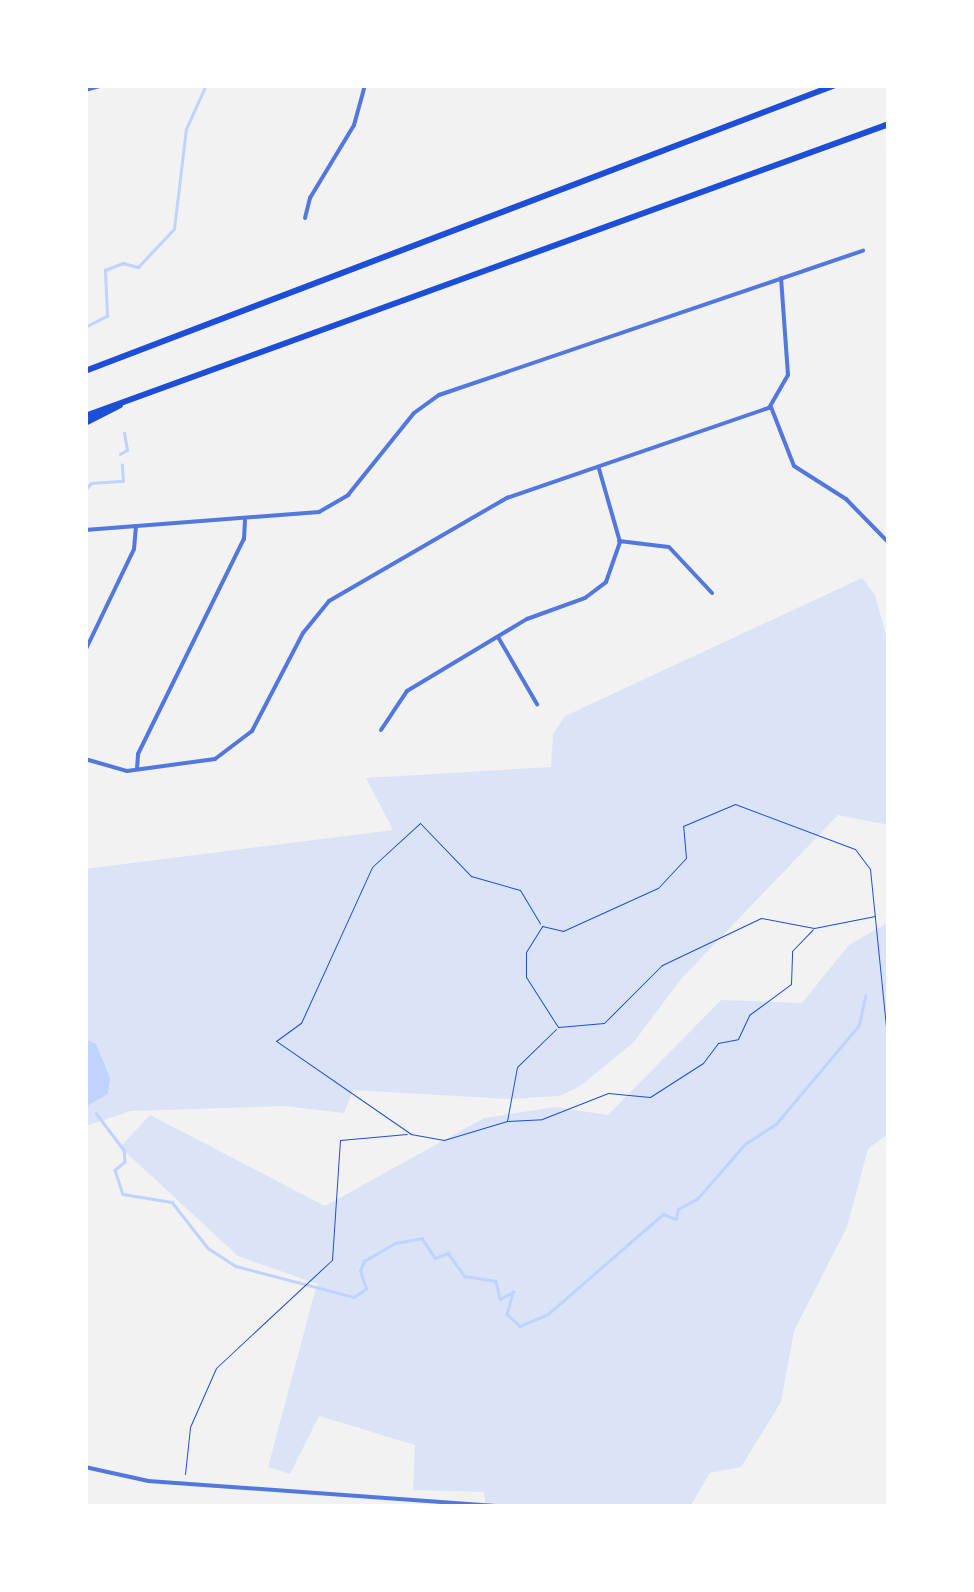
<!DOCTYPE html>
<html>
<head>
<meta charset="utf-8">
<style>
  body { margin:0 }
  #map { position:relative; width:974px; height:1592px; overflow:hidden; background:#f2f2f2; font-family:Ubuntu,sans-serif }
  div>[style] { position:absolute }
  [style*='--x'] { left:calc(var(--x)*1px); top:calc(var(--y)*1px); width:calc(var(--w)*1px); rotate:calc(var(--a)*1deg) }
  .green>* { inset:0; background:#dbe4f7 }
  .water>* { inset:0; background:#bfd3fe }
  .stream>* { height:2.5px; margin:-1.25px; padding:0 1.25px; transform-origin:1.25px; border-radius:1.25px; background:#bfd3fe }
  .path>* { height:1px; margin:-0.5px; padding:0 0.5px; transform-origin:0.5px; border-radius:0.5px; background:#1d4ed8 }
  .minor>* { height:4px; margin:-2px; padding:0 2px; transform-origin:2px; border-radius:2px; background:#5277de }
  .tertiary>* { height:4px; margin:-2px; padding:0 2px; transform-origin:2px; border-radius:2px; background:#5277de }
  .motorway>* { height:6px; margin:-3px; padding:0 3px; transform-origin:3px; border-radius:3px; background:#1d4ed8 }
  span { translate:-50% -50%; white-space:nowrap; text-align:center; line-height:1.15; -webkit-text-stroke:10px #fff; paint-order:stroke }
  .frame { position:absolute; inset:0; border:88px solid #fff; pointer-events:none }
</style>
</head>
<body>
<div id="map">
  <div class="green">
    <i style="clip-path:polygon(862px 578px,875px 595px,889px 646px,889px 825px,838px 815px,682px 978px,633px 1043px,580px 1086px,560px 1096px,508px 1099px,353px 1090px,344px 1113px,285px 1106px,131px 1111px,85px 1126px,85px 869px,393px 830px,366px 778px,551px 767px,553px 734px,565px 716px)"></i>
    <i style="clip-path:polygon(889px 922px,889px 1133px,868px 1149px,847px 1227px,794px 1331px,781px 1402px,741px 1467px,710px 1473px,690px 1507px,486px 1507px,484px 1492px,413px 1490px,415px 1445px,319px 1416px,290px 1474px,268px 1467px,317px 1284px,238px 1256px,120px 1147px,150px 1115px,325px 1206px,484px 1118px,555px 1107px,608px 1115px,721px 1000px,802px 1003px,849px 945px)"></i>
  </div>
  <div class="water">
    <i style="clip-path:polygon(85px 1039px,96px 1044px,110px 1078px,108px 1094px,85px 1107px)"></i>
  </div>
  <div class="stream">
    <i style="--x:85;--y:327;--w:25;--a:-27"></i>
    <i style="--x:107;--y:316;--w:46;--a:-92.5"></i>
    <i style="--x:105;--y:270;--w:19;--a:-21"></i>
    <i style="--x:123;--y:263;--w:16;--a:15"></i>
    <i style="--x:138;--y:267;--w:52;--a:-46.5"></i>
    <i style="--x:174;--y:229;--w:101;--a:-83.2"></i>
    <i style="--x:186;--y:129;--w:48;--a:-65.6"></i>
    <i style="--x:120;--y:454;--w:8;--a:-30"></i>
    <i style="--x:127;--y:450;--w:17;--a:-100"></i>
    <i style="--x:85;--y:490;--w:9;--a:-49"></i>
    <i style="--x:91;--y:483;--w:32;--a:-4"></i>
    <i style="--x:123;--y:481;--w:16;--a:-94"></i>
    <i style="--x:96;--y:1113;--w:46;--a:52.9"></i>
    <i style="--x:124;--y:1150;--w:12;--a:85"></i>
    <i style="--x:125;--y:1162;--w:13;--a:141"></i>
    <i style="--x:115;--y:1170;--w:25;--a:72"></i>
    <i style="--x:123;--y:1194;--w:50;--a:9.3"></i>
    <i style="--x:172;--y:1202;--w:58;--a:52"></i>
    <i style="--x:208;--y:1248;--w:33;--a:33"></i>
    <i style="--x:236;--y:1266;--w:122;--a:14.7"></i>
    <i style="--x:354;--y:1297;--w:14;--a:-34"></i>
    <i style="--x:366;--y:1289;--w:19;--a:-108"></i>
    <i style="--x:360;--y:1271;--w:11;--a:-68"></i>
    <i style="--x:364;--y:1261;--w:36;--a:-30"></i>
    <i style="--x:395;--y:1243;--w:27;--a:-10"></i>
    <i style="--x:422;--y:1238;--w:24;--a:57"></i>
    <i style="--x:435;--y:1258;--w:14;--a:-21"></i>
    <i style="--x:448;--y:1253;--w:29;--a:54"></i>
    <i style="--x:465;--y:1276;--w:31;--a:9"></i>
    <i style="--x:496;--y:1281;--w:18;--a:77"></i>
    <i style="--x:500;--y:1299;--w:15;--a:-28"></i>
    <i style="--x:513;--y:1292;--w:23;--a:105"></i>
    <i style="--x:507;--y:1314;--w:18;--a:43"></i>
    <i style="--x:520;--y:1326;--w:30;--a:-23"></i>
    <i style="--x:548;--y:1314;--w:152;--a:-41"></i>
    <i style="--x:663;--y:1214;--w:14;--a:21"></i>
    <i style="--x:676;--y:1219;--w:10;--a:-79"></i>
    <i style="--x:678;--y:1209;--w:21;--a:-28"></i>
    <i style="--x:697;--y:1199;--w:73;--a:-48.9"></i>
    <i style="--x:745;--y:1144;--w:37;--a:-33"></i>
    <i style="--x:776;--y:1124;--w:129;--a:-50"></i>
    <i style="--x:859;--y:1025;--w:30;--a:-78"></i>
  </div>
  <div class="path">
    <i style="--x:875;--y:916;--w:62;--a:168.9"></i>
    <i style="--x:814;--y:928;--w:54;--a:-169.3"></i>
    <i style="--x:761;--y:918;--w:110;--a:154.6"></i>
    <i style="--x:662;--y:965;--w:82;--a:135"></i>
    <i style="--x:604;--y:1023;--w:46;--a:175"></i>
    <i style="--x:558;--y:1027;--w:59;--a:-122.6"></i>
    <i style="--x:526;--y:977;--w:25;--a:-90"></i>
    <i style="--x:526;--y:952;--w:31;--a:-58"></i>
    <i style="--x:542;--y:926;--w:22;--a:13"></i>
    <i style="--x:563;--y:931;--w:104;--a:-24.4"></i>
    <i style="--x:658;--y:888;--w:41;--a:-47"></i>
    <i style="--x:686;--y:858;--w:32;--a:-95"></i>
    <i style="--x:683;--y:826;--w:56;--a:-22.9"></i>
    <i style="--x:735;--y:804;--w:128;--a:20.6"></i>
    <i style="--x:855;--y:849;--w:25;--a:53"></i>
    <i style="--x:870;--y:869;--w:187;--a:84.2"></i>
    <i style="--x:556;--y:1029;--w:54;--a:135.7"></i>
    <i style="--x:517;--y:1067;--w:55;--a:100.5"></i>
    <i style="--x:507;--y:1121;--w:35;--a:-3"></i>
    <i style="--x:542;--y:1119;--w:71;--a:-21.5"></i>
    <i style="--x:608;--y:1093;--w:42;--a:5.4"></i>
    <i style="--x:650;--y:1097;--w:63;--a:-32.7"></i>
    <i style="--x:703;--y:1063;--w:25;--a:-53"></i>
    <i style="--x:718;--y:1043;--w:20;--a:-11"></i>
    <i style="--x:738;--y:1039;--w:26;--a:-65"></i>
    <i style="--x:749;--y:1015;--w:52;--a:-36.4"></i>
    <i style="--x:791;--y:984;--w:33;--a:-88"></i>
    <i style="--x:792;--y:951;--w:30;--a:-46"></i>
    <i style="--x:507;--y:1121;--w:66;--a:163.2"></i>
    <i style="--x:444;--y:1140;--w:34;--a:-170"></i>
    <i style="--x:411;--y:1134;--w:164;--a:-145.4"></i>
    <i style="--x:276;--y:1041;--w:31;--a:-36"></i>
    <i style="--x:301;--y:1023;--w:171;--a:-65.5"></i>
    <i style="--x:372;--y:867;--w:65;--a:-42.5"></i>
    <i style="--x:420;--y:823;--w:74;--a:46.1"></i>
    <i style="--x:471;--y:876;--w:51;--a:15.9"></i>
    <i style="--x:520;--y:890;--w:39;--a:59"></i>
    <i style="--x:889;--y:1160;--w:21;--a:90"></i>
    <i style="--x:185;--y:1474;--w:47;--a:-83.9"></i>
    <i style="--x:190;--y:1427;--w:64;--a:-66.2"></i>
    <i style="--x:216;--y:1368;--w:158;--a:-43"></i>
    <i style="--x:332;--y:1260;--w:120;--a:-86.2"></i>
    <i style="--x:340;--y:1140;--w:67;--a:-5.1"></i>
  </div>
  <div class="minor">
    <i style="--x:85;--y:90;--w:20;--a:-15"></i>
    <i style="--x:305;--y:218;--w:21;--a:-76"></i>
    <i style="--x:310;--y:198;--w:85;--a:-58.9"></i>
    <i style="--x:354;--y:125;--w:41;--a:-74.6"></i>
    <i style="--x:771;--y:407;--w:63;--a:68.7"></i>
    <i style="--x:794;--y:466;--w:62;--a:32.4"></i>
    <i style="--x:846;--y:499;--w:62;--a:45.7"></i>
    <i style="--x:85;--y:530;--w:235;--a:-4.4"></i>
    <i style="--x:319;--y:512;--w:34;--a:-30"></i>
    <i style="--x:348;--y:495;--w:105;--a:-51.2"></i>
    <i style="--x:414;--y:413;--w:31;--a:-36"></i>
    <i style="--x:439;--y:395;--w:448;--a:-18.8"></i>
    <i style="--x:619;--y:541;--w:50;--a:6.8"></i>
    <i style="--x:669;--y:547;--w:63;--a:46.9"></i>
    <i style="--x:498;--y:637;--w:78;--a:59.8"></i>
    <i style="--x:85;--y:651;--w:113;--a:-64.3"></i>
    <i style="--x:134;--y:549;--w:22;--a:-85"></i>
    <i style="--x:381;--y:730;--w:47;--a:-56.3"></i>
    <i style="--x:407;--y:691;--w:140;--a:-31"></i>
    <i style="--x:527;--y:619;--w:62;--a:-19.9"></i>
    <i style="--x:585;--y:598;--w:26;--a:-37"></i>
    <i style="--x:606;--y:582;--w:42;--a:-70.7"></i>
    <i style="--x:620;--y:542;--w:76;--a:-106"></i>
    <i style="--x:85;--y:759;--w:44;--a:15.9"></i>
    <i style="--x:127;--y:771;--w:89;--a:-7.8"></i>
    <i style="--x:215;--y:759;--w:46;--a:-37.1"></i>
    <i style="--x:252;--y:731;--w:110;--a:-62.5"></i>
    <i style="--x:303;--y:633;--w:41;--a:-50.9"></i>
    <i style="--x:329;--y:601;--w:206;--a:-30.1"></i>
    <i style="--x:507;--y:498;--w:277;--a:-19"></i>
    <i style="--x:769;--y:408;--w:38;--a:-60"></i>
    <i style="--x:788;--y:375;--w:97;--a:-94.1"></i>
    <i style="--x:137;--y:769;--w:15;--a:-86"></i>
    <i style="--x:138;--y:754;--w:240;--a:-63.8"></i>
    <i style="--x:244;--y:539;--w:19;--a:-87"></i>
  </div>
  <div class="tertiary">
    <i style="--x:85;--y:1467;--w:65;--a:12.5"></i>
    <i style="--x:148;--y:1481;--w:363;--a:4.1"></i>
  </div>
  <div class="motorway">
    <i style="--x:85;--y:371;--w:803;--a:-20.87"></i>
    <i style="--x:85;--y:416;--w:855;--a:-19.96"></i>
    <i style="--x:85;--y:423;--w:39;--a:-27"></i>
  </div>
  <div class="frame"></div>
</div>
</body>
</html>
